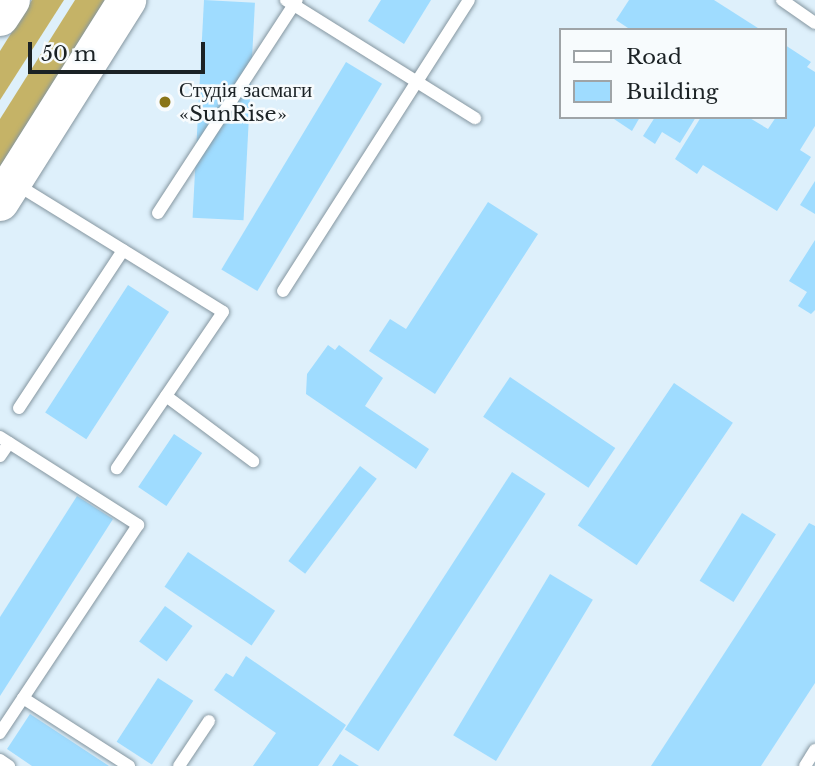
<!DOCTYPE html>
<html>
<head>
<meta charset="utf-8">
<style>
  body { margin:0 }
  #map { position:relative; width:815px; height:766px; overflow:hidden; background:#def0fb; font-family:"Libre Baskerville",serif }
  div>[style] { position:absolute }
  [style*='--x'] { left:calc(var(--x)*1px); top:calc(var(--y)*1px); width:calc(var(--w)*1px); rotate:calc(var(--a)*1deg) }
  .forest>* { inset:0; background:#c5b367 }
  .building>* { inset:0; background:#9fdcff; transform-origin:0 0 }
  .roads { filter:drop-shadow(0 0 2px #8596a0) drop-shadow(0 0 2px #8596a0) }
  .service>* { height:12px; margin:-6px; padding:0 6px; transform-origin:6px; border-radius:6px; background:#fff }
  .primary>* { height:38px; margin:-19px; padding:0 19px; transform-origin:19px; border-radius:19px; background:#fff }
  .dots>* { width:19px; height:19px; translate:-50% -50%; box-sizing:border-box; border:4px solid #f7fbfd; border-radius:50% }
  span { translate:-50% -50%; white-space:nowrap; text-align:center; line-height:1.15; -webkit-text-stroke:5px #f7fbfd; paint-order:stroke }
  .poi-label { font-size:21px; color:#1b2225 }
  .left { translate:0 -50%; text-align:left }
  .legend { position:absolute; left:559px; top:28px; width:228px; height:91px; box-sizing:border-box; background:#f7fbfd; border:2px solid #9fa4a7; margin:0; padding:9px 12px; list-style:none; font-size:21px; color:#1b2225 }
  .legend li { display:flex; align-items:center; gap:14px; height:35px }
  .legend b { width:35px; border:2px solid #9fa4a7 }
  .scale { position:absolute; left:28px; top:42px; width:177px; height:32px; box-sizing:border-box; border:4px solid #1b2225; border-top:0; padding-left:9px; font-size:21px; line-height:24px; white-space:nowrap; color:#1b2225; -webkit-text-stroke:5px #f7fbfd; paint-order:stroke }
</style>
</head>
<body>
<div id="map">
  <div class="forest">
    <i style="clip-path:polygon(32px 0,64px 0,0 100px,0 51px)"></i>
    <i style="clip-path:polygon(75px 0,105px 0,0 167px,0 119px)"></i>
  </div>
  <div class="building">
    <i style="left:204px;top:0;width:51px;height:218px;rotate:3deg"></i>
    <i style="clip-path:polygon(381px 0,431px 0,404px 44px,368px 21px)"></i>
    <i style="clip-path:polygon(629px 0,714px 0,761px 30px,631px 30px,616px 20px)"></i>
    <i style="clip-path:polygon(785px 45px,811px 62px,807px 67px,815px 72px,815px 126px,800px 150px,811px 157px,777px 211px,703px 165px,697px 174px,675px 159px,701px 117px,748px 117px,768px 129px,776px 117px,785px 117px)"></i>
    <i style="left:346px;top:62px;width:42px;height:242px;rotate:31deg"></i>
    <i style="clip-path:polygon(611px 117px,640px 117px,632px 131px)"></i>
    <i style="clip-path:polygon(655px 117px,696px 117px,680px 143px,662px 132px,655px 144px,643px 136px)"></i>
    <i style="clip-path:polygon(815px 181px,815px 214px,800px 205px)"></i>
    <i style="clip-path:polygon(488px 202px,538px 234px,435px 394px,369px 351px,390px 319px,406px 329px)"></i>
    <i style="clip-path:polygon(815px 240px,815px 310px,811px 314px,798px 306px,807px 292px,789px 281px)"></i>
    <i style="left:128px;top:285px;width:49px;height:152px;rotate:33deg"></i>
    <i style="clip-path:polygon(328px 345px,335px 350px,339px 345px,383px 378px,365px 406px,429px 449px,416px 469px,306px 394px,307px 374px)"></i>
    <i style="left:510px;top:377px;width:127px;height:48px;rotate:34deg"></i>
    <i style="left:674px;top:383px;width:71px;height:172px;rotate:34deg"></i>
    <i style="left:174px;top:434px;width:34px;height:64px;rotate:34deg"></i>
    <i style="left:360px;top:466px;width:21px;height:119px;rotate:37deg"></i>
    <i style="left:512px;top:472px;width:40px;height:307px;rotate:33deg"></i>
    <i style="clip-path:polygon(77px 496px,113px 519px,0 696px,0 617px)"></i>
    <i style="left:742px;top:513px;width:40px;height:80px;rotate:32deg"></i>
    <i style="clip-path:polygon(809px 523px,815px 526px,815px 683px,761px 766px,651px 766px)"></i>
    <i style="left:188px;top:552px;width:105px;height:42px;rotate:34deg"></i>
    <i style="left:550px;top:574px;width:50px;height:188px;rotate:31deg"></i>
    <i style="left:165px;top:606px;width:34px;height:44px;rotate:36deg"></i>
    <i style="clip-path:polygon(246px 656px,346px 725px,318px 766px,253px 766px,276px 733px,214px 690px,226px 673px,233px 677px)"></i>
    <i style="left:158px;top:678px;width:42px;height:76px;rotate:33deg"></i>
    <i style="clip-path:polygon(30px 714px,109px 766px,32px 766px,7px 749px)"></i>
    <i style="clip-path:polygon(340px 754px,359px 766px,332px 766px)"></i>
  </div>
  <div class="roads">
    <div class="service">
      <i style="--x:286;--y:0;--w:223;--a:32"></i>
      <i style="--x:782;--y:0;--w:40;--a:34.9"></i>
      <i style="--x:16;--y:184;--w:243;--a:31.7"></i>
      <i style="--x:223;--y:312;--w:189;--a:124.2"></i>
      <i style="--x:158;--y:213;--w:254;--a:-56.9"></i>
      <i style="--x:283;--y:291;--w:345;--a:-57.4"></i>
      <i style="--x:166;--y:396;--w:109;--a:36.8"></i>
      <i style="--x:19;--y:408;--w:189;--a:-56.6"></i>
      <i style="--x:0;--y:437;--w:164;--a:32.5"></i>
      <i style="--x:138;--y:525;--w:250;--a:123.6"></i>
      <i style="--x:0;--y:456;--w:16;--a:-55"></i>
      <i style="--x:23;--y:698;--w:126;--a:32.7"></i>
      <i style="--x:0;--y:760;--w:11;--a:34"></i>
      <i style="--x:179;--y:766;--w:54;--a:-56.3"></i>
      <i style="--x:805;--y:766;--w:19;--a:-58"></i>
    </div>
    <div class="primary">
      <i style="--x:0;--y:17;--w:20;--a:-57"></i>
      <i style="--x:0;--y:202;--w:239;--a:-57.8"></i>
    </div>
  </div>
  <div class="dots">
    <i style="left:165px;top:102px;background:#897518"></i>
  </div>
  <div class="poi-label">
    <span class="left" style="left:179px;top:102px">Студія засмаги<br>«SunRise»</span>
  </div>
  <ul class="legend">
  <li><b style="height:9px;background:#fff"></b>Road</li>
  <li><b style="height:19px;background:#9fdcff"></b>Building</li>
  </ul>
  <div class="scale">50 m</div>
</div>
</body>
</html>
